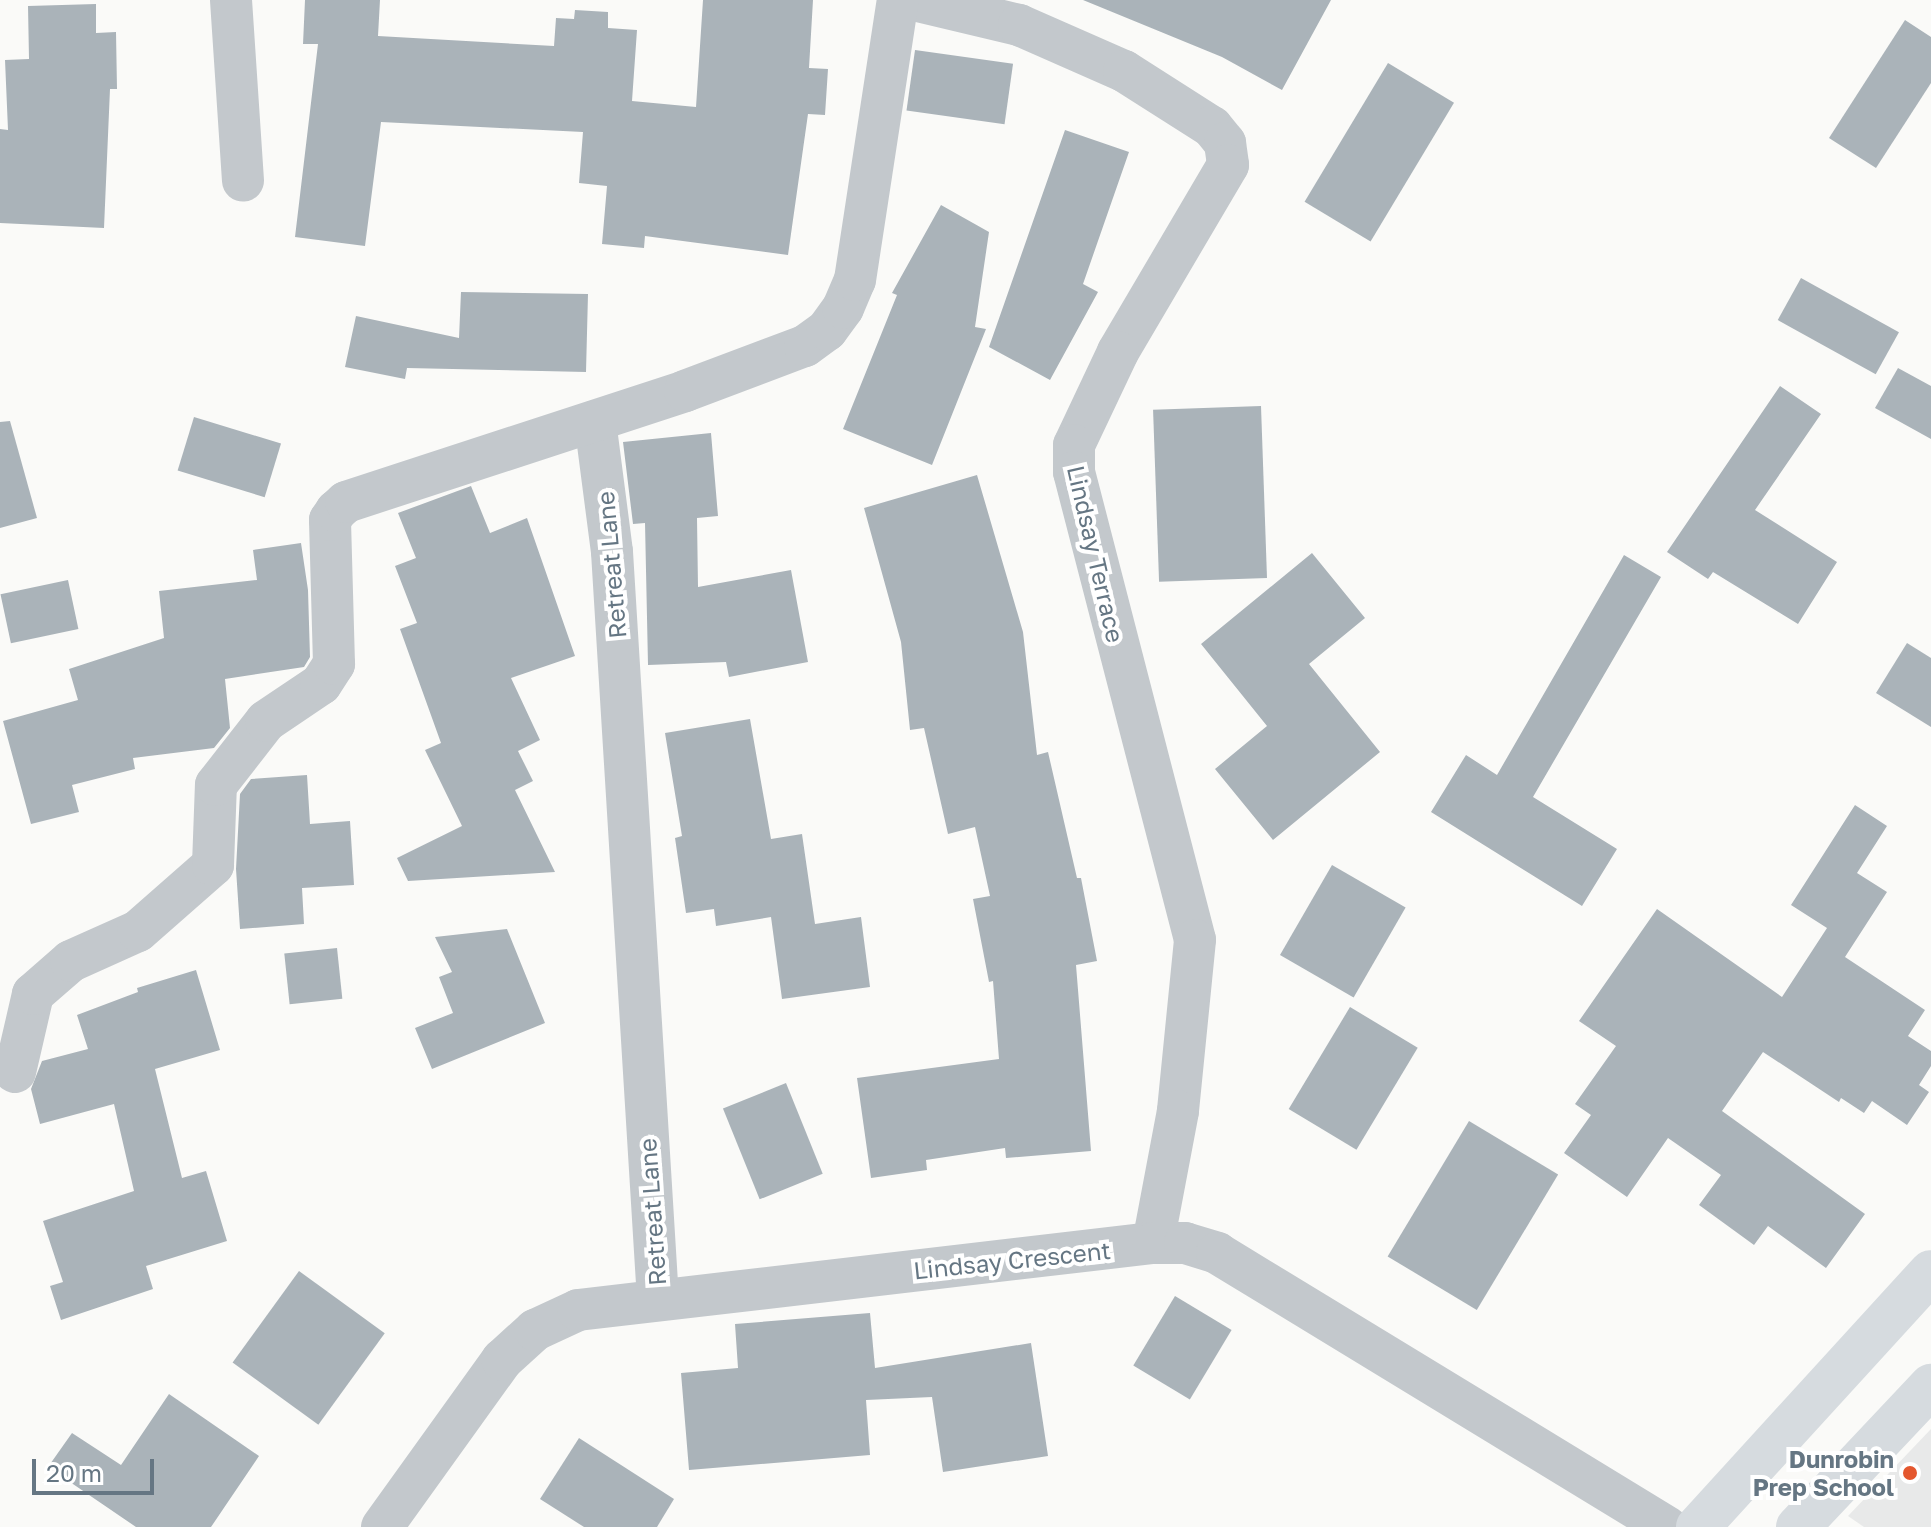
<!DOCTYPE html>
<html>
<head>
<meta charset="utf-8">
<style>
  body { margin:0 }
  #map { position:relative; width:1931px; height:1527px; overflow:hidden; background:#fafaf8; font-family:"Golos Text",sans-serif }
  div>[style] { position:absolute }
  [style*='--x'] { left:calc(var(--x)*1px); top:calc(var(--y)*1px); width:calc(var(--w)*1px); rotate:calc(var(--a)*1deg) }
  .built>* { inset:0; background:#e8e9e9 }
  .building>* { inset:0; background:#aab3b9; transform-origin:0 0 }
  .minor>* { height:42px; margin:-21px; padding:0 21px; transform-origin:21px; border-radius:21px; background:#c3c8cc }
  .trunk>* { height:44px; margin:-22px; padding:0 22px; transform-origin:22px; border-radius:22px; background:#d6dbdf }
  .dots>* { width:22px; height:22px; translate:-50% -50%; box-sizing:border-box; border:4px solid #fff; border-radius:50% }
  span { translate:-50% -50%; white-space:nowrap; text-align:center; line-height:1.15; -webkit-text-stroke:8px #fff; paint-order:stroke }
  .street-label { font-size:24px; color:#657683 }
  .poi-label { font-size:24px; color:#657683; font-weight:700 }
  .right { translate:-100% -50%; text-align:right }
  .scale { position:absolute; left:32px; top:1459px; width:122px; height:36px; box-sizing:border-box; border:4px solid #657683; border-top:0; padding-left:10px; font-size:24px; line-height:28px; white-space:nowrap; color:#657683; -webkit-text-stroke:6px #fff; paint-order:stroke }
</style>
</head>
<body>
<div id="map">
  <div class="built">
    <i style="clip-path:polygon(1931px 1429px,1931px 1527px,1864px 1527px,1848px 1516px)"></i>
  </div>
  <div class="building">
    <i style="clip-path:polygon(305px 0,380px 0,378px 36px,554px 46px,556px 18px,574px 19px,575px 10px,608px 12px,608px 28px,637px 30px,632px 101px,696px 107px,703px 0,813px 0,809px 68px,828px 69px,825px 115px,808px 114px,788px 255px,645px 236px,644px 248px,602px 244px,607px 186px,579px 183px,583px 132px,381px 122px,365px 246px,295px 237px,318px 44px,303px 44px)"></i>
    <i style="clip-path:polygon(1083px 0,1331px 0,1282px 90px,1222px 57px)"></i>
    <i style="clip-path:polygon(96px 4px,96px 33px,116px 32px,117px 89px,110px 89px,104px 228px,0 223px,0 129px,8px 130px,5px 60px,29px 59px,28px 6px)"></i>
    <i style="clip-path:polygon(1905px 20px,1931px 37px,1931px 83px,1876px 168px,1829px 138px)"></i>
    <i style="left:915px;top:50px;width:99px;height:61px;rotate:8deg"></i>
    <i style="left:1388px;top:63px;width:77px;height:162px;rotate:31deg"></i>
    <i style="clip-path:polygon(1065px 130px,1129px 152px,1083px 284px,1098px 292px,1050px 380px,989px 347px)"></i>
    <i style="clip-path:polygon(941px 205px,989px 232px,975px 327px,986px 329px,932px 465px,843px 429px,897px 295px,892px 293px)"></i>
    <i style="left:1801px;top:278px;width:112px;height:48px;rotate:29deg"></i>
    <i style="clip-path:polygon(461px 292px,588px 294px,586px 372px,407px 368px,405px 379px,345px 367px,356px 316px,459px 338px)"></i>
    <i style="clip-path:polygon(1898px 368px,1931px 386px,1931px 439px,1875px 408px)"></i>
    <i style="clip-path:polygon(1780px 386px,1821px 414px,1755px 510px,1837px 562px,1798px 624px,1713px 572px,1708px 579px,1667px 552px)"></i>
    <i style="left:1261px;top:406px;width:172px;height:108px;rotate:88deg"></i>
    <i style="left:194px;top:417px;width:91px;height:56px;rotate:17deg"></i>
    <i style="clip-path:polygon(10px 421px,37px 518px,0 528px,0 422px)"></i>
    <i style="clip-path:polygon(711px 433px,718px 516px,697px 518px,698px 587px,791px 570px,808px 662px,729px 677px,726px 662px,648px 665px,645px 523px,633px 524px,623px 442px)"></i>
    <i style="clip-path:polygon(977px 475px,1023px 632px,1037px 755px,1048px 752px,1077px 878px,1081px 878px,1097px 961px,1076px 965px,1091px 1151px,1006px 1158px,1005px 1148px,926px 1160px,927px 1170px,871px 1178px,857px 1078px,999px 1059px,993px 981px,989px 982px,973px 899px,990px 896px,975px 827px,948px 834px,924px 728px,910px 730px,901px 642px,864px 508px)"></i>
    <i style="clip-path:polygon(471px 486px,490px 533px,527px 518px,575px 656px,511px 678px,540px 740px,518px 751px,533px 781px,515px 790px,555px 872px,408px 881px,397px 858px,462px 826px,425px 750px,441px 743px,400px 629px,417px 623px,395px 566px,416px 558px,398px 513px)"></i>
    <i style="clip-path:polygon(301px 543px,308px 590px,310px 657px,304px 667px,225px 679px,230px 728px,214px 748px,133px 758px,135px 769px,72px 785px,79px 812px,31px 824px,3px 721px,78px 700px,69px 669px,164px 638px,159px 591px,257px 580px,253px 550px)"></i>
    <i style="clip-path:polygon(1312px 553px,1365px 618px,1309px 664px,1380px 752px,1273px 840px,1215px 769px,1267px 726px,1201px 644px)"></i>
    <i style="clip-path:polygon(1624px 555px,1661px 577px,1533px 797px,1617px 849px,1582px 906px,1431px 812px,1466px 755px,1497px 775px)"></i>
    <i style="left:68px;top:580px;width:50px;height:69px;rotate:78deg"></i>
    <i style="clip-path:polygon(1907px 643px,1931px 658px,1931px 727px,1876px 693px)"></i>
    <i style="clip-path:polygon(750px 719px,771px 839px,802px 834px,815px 924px,861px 917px,870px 987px,782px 999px,771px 917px,716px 926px,714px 909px,686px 913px,675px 838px,682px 836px,665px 733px)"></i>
    <i style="clip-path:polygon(307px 775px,310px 824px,350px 821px,354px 885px,302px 888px,304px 924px,240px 929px,236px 869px,240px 794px,251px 779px)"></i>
    <i style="clip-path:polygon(1855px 805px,1887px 826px,1857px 873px,1887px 892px,1845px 957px,1925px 1010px,1908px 1036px,1931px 1051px,1931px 1066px,1919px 1085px,1929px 1092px,1907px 1125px,1872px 1101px,1864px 1113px,1841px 1098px,1839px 1102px,1763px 1052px,1722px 1111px,1865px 1214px,1826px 1268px,1768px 1226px,1754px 1245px,1699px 1205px,1721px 1175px,1668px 1138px,1627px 1197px,1564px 1153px,1591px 1115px,1575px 1104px,1616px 1046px,1579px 1021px,1657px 909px,1782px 997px,1827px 928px,1791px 905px)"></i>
    <i style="left:1332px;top:865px;width:85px;height:104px;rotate:30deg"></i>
    <i style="clip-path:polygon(507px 929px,545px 1023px,432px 1069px,415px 1028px,453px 1013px,439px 977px,452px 972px,435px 937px)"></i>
    <i style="left:337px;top:948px;width:51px;height:53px;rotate:84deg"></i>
    <i style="clip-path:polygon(196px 970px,220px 1050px,155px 1069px,182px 1178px,206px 1171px,227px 1241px,146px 1266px,153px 1289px,61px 1320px,50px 1286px,63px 1282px,43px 1221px,134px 1191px,114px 1104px,40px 1124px,31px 1089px,42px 1061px,88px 1049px,77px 1015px,138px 992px,137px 988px)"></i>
    <i style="left:1350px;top:1007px;width:79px;height:119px;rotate:31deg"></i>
    <i style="left:786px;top:1083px;width:98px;height:68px;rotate:68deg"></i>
    <i style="left:1469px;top:1121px;width:104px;height:158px;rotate:31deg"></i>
    <i style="left:299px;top:1271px;width:106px;height:113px;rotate:36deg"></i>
    <i style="left:1175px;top:1296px;width:66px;height:81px;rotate:31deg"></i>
    <i style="clip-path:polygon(870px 1313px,875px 1368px,1031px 1343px,1048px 1456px,943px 1472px,932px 1397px,866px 1400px,870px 1455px,689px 1470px,681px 1373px,738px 1368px,735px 1324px)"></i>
    <i style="clip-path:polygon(169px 1394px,259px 1456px,211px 1527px,136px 1527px,48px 1467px,72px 1433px,121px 1465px)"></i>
    <i style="clip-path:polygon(579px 1438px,674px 1499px,657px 1527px,584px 1527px,540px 1499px)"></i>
  </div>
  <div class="minor">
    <i style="--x:231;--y:0;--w:181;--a:86.2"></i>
    <i style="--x:914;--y:0;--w:108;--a:13.4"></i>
    <i style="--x:1019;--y:25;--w:115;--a:23.7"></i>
    <i style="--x:1124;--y:71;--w:104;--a:32.5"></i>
    <i style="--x:1212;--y:127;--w:21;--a:51"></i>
    <i style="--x:1225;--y:143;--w:22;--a:82"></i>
    <i style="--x:1228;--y:165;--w:217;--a:120.5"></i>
    <i style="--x:1118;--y:352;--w:103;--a:115.3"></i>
    <i style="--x:1074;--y:445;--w:27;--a:90"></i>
    <i style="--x:1074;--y:472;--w:483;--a:75.5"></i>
    <i style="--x:1195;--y:940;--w:172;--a:95.7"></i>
    <i style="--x:1178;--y:1111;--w:134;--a:100.7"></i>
    <i style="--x:595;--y:421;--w:132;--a:82.6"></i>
    <i style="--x:612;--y:552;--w:749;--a:86.48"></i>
    <i style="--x:15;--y:1072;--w:80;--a:-77"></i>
    <i style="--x:33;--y:994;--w:50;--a:-41"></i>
    <i style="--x:71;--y:961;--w:73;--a:-24.1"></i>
    <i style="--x:138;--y:931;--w:100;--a:-41.3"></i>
    <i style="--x:213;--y:865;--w:80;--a:-87.9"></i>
    <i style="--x:216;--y:785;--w:81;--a:-52"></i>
    <i style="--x:266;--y:721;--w:66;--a:-33.9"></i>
    <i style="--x:321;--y:684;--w:24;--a:-57"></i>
    <i style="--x:334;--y:664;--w:144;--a:-91.6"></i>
    <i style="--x:330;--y:520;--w:11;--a:-56"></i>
    <i style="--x:336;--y:511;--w:13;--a:-42"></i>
    <i style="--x:346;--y:502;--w:357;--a:-18.1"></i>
    <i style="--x:685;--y:391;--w:128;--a:-20.6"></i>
    <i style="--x:805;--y:346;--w:27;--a:-36"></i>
    <i style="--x:827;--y:330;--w:27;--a:-54"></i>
    <i style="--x:843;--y:308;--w:30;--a:-67"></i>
    <i style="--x:855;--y:280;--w:283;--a:-81.3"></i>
    <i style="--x:382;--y:1527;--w:206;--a:-54.3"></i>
    <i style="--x:502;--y:1360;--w:45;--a:-42.3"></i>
    <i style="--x:535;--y:1330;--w:47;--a:-24.9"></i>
    <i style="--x:578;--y:1310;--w:579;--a:-6.65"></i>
    <i style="--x:1153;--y:1243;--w:32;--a:0"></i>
    <i style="--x:1185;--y:1243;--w:34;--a:17"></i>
    <i style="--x:1217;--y:1253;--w:527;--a:31.34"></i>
  </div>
  <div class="trunk">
    <i style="--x:1698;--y:1527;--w:345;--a:-47.6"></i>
    <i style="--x:1798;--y:1527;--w:194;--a:-46.7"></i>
  </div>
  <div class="dots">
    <i style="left:1910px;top:1473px;background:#e4572e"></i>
  </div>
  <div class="street-label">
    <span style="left:1096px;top:554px;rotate:77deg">Lindsay Terrace</span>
    <span style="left:611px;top:565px;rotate:-95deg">Retreat Lane</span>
    <span style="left:652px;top:1212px;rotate:-94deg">Retreat Lane</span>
    <span style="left:1012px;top:1260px;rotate:-6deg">Lindsay Crescent</span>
  </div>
  <div class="poi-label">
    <span class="right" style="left:1894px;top:1473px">Dunrobin<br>Prep School</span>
  </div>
  <div class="scale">20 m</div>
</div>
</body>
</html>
